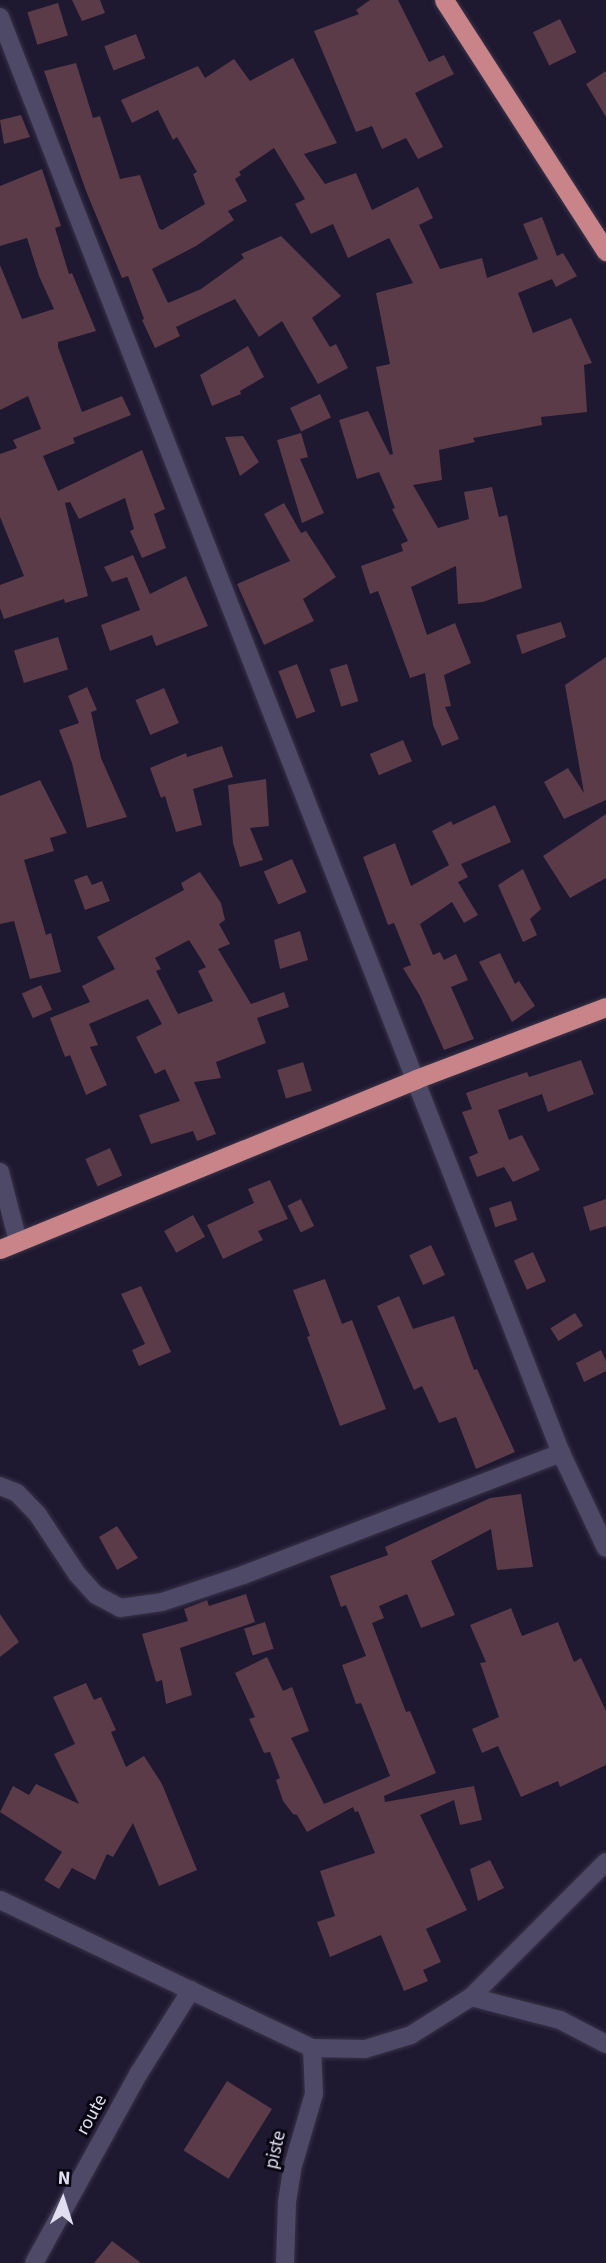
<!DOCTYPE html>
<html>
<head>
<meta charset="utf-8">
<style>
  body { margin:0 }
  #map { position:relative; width:606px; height:2263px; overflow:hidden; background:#1e1831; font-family:"Source Sans 3",sans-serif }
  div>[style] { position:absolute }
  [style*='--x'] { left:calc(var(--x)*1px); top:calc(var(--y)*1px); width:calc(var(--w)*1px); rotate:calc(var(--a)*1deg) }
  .building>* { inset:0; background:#5b3b47; transform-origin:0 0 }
  .roads { filter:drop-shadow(0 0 2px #393348) drop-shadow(0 0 2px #393348) }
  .minor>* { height:18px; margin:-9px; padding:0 9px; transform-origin:9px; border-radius:9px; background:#4e4966 }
  .trunk>* { height:19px; margin:-9.5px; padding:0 9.5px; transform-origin:9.5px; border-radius:9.5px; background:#c88489 }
  span { translate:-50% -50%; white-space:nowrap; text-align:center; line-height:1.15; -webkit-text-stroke:6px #080610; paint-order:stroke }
  .street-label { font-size:19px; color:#e1def0 }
  .north { position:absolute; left:28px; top:2165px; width:70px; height:70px; -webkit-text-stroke:5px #080610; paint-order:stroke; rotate:3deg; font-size:19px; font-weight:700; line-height:28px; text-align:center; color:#e1def0 }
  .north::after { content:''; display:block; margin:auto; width:24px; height:32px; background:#e1def0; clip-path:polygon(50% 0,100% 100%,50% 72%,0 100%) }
</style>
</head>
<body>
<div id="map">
  <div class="building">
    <i style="clip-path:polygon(72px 0,100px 0,105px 13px,82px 21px)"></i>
    <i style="clip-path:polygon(370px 0,398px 0,429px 62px,444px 55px,454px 74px,415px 93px,443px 147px,418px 159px,406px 138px,382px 149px,372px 126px,356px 132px,314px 31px,359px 14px,356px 10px)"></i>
    <i style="left:58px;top:3px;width:34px;height:32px;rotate:73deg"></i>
    <i style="left:560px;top:19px;width:37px;height:30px;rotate:64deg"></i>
    <i style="left:136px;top:34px;width:26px;height:34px;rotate:69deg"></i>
    <i style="clip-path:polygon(293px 58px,337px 143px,304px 154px,325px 184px,356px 173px,372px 210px,418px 187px,433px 218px,419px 225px,440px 269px,482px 258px,487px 278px,538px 259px,523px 224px,542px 217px,557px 256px,563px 253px,577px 276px,556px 287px,552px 279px,518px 293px,533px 333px,571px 318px,592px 363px,584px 365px,587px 412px,541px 417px,542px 425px,473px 438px,475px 442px,439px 450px,442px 480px,413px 485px,438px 528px,469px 519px,464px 492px,492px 487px,499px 517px,507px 515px,522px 588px,483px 602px,458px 604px,456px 566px,411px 587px,427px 635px,455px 623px,471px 663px,444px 675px,451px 706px,445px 707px,459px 739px,442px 746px,433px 725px,425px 673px,410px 678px,378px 591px,370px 594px,361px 566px,403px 551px,401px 544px,408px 541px,392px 509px,395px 508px,379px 472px,357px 479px,339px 420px,368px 411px,390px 455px,393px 454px,376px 367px,390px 364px,376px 293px,413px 283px,389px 238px,348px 258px,333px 224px,311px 234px,295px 204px,305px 199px,274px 148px,239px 172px,241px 175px,235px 179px,247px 201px,228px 211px,234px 220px,196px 246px,152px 269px,168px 303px,201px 289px,244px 258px,241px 254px,281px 236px,341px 296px,312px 318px,330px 347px,336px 344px,348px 368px,318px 384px,282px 321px,259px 337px,235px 299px,176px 327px,180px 336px,155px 348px,142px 320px,144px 319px,128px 276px,122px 278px,86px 191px,44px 71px,76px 63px,93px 118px,100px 116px,120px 179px,140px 175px,159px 228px,162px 230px,205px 204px,193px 174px,197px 172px,177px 137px,173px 140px,158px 110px,132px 123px,121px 100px,198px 66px,205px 78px,234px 59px,250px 81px)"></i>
    <i style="clip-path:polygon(606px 71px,606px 117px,586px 84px)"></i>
    <i style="clip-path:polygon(21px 115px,30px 137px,4px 144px,0 120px)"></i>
    <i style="clip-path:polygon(42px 169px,61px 226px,55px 228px,69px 274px,72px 273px,96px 331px,58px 342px,58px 347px,82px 412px,122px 396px,131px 415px,73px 438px,75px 443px,43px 456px,58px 491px,142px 450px,165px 509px,154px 514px,166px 548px,142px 558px,130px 531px,134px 529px,125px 498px,79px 519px,70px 502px,65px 503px,88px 596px,65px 603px,64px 599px,4px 619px,0 608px,0 585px,24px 576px,0 517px,0 454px,17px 448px,13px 440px,41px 429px,28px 396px,0 410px,0 265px,22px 319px,54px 309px,39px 276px,27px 238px,0 246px,0 186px)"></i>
    <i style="clip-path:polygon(248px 346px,264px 377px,240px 391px,241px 394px,212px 406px,200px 375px)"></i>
    <i style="left:320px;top:394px;width:26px;height:33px;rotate:65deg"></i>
    <i style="clip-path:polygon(301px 433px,308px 457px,300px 459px,324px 513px,302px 523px,277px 440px)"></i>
    <i style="clip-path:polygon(243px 436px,259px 462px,240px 476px,225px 437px)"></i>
    <i style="clip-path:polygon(284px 503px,301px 533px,306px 531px,336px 577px,303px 599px,314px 621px,264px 645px,237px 584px,290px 561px,264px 514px)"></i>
    <i style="clip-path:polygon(133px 555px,150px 594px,186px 576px,208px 626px,156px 646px,152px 635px,110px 651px,101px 625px,140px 610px,127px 577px,112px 582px,104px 567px)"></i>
    <i style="clip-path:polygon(561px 622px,566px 637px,522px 654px,516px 635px)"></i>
    <i style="left:58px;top:637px;width:34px;height:46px;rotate:73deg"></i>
    <i style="clip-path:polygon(606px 657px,606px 800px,564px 819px,544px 782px,568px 768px,584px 793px,565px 685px)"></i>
    <i style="left:297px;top:664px;width:51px;height:20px;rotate:69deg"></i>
    <i style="left:347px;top:664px;width:39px;height:18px;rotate:73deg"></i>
    <i style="clip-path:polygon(87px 687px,97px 710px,91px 712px,101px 758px,127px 817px,87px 828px,72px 763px,59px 730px,79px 723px,68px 696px)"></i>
    <i style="left:164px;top:688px;width:38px;height:31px;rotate:67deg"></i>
    <i style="left:403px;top:740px;width:23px;height:36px;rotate:67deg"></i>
    <i style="clip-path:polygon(222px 746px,233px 777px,193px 789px,202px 825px,176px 832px,165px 796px,161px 798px,150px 768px,186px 753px,187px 757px)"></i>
    <i style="clip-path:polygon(266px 779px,269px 826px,250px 828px,263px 860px,240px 867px,233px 843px,228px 785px)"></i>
    <i style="clip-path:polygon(40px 780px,67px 833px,50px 838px,54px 851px,24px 860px,46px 935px,51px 933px,61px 972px,30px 979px,14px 921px,0 924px,0 796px)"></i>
    <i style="clip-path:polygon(495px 805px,511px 842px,461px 864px,468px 877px,458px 882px,478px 915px,464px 923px,452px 902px,420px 924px,433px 955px,440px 952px,444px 960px,456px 954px,468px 980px,451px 987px,474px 1039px,444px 1050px,420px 996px,403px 968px,411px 965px,394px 923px,388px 925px,363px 857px,395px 843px,411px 886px,449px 865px,432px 831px,451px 821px,453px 825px)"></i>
    <i style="clip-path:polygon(606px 814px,606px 878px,570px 898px,543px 856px)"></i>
    <i style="left:292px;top:859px;width:36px;height:31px;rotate:66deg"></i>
    <i style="clip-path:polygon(523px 869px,541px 909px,530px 919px,537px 935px,523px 942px,498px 885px)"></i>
    <i style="clip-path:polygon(evenodd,200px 872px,221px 903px,225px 920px,219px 924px,230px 944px,218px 949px,251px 1004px,284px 992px,289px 1007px,257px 1018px,266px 1043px,216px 1062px,221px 1078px,194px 1082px,216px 1134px,197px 1141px,193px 1131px,151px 1144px,139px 1115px,180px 1101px,165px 1069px,155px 1074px,136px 1037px,162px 1024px,148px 999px,89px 1024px,98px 1045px,90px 1047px,107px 1085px,86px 1095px,70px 1055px,65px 1057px,50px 1018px,90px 1002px,82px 986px,115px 969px,97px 937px,184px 890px,181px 883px,200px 872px,189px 940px,206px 967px,198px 971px,213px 1001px,178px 1014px,156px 971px,161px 969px,155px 958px,189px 940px)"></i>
    <i style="clip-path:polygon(87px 875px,92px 885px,102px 881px,110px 901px,85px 910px,74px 880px)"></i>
    <i style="clip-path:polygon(300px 931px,308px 960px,280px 969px,274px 940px)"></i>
    <i style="clip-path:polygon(500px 953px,515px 984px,519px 981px,535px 1006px,512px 1022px,479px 962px)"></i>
    <i style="left:41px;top:985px;width:27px;height:21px;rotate:66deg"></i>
    <i style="clip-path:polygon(581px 1060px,594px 1094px,548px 1112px,542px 1094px,498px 1110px,509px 1140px,522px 1135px,540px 1170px,513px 1182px,504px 1167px,477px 1177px,469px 1157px,478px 1153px,462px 1112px,472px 1109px,466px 1093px,527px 1072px,529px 1077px)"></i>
    <i style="left:303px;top:1062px;width:30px;height:27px;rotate:73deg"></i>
    <i style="left:110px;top:1148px;width:30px;height:27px;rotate:66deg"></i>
    <i style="clip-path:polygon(270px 1180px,288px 1219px,258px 1231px,263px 1240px,223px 1259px,207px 1225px,254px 1203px,248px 1189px)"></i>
    <i style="left:301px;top:1199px;width:30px;height:15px;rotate:64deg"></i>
    <i style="clip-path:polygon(606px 1199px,606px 1226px,590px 1231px,583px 1207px)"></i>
    <i style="left:511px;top:1201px;width:20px;height:23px;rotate:72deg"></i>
    <i style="left:193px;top:1215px;width:25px;height:33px;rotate:61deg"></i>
    <i style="left:431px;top:1245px;width:33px;height:24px;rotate:65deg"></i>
    <i style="left:533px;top:1252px;width:32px;height:21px;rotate:66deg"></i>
    <i style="clip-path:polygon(325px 1279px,342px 1324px,352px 1320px,386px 1409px,340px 1426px,307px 1337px,310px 1336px,293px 1290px)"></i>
    <i style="clip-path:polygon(141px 1286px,171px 1352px,139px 1366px,132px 1350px,145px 1344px,121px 1294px)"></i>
    <i style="clip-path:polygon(399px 1296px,413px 1329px,454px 1316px,474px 1370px,477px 1369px,515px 1452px,476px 1469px,456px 1417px,439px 1423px,422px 1386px,414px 1390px,377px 1306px)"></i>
    <i style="left:575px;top:1313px;width:15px;height:29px;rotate:58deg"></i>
    <i style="clip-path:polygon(601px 1350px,606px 1361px,606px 1371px,584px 1382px,576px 1363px)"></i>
    <i style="clip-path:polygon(521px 1494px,533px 1567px,497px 1570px,491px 1529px,431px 1561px,455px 1615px,421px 1628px,407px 1594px,379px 1606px,384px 1618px,372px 1623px,406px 1712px,410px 1711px,436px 1773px,384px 1796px,385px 1802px,474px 1786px,482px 1820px,460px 1825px,454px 1800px,420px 1815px,467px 1910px,426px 1929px,441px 1962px,423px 1970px,428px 1981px,404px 1991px,381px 1935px,330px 1957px,317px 1922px,335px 1916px,320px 1871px,375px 1853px,358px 1811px,355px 1812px,353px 1807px,307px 1832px,297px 1815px,293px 1814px,283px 1801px,276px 1780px,280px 1778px,270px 1752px,264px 1753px,249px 1719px,255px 1717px,235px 1673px,267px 1657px,283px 1691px,292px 1687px,309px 1731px,291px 1738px,324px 1804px,390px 1776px,361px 1703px,356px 1704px,342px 1665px,366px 1656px,346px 1605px,341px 1607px,330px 1576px,388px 1555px,385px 1547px,490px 1498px)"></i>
    <i style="clip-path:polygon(117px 1526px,138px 1558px,117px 1570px,99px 1537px)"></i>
    <i style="clip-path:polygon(246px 1594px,255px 1622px,180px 1648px,192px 1695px,166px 1704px,162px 1680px,156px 1682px,142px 1634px,188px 1621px,184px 1609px,207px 1600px,209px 1606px)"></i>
    <i style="clip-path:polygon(511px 1608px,522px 1636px,558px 1622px,574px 1662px,581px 1658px,606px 1711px,606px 1765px,560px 1787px,558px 1781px,521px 1797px,498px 1746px,482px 1753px,472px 1729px,499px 1717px,480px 1663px,486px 1662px,470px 1625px)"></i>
    <i style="clip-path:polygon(0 1614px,19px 1642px,0 1657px)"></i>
    <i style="left:265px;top:1622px;width:28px;height:22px;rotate:72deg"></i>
    <i style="clip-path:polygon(86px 1683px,94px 1700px,101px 1697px,116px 1730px,111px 1732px,126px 1767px,144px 1756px,162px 1784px,197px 1870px,159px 1886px,133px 1823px,113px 1857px,107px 1854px,95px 1880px,72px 1868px,59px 1889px,44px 1880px,62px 1852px,0 1812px,13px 1786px,29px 1795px,36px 1784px,79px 1804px,54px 1754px,75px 1744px,53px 1697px)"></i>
    <i style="clip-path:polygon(490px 1860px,504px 1888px,478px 1901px,470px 1869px)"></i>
    <i style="left:227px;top:2081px;width:53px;height:82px;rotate:32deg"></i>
    <i style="clip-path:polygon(112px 2241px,141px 2263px,94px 2263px)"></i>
  </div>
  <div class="roads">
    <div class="minor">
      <i style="--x:0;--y:17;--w:1542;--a:68.66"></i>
      <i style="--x:561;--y:1453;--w:105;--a:64.7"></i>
      <i style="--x:0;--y:1172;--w:71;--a:75.4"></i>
      <i style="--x:0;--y:1486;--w:18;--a:22"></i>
      <i style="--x:17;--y:1493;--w:30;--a:46"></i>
      <i style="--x:38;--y:1515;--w:71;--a:56.5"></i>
      <i style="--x:77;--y:1574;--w:28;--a:48"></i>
      <i style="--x:96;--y:1595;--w:27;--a:28"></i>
      <i style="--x:120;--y:1608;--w:42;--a:-8.1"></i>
      <i style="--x:162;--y:1602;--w:85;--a:-18.4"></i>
      <i style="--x:243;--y:1575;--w:341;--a:-21"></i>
      <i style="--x:0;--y:1900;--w:345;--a:25.4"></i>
      <i style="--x:312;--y:2048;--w:53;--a:1.1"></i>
      <i style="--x:365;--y:2049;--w:48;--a:-16.9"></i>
      <i style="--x:411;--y:2035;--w:71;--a:-32.3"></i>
      <i style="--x:471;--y:1997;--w:191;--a:-45"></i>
      <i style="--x:471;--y:1997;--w:92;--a:14.5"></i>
      <i style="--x:560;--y:2020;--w:52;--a:27.6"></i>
      <i style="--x:34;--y:2263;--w:217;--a:-61.1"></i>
      <i style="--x:139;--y:2073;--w:98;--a:-57.9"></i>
      <i style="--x:285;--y:2263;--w:61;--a:-88.1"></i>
      <i style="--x:287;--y:2202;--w:33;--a:-81"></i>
      <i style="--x:292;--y:2169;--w:78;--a:-73.7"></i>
      <i style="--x:314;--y:2094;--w:46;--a:-92.5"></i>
    </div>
    <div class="trunk">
      <i style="--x:444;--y:0;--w:299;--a:57.2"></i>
      <i style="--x:0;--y:1249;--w:449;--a:-22.2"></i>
      <i style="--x:416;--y:1079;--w:203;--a:-20.8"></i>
    </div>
  </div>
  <div class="street-label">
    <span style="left:92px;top:2115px;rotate:-61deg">route</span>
    <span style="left:276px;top:2150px;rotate:-77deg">piste</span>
  </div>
  <div class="north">N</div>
</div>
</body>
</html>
